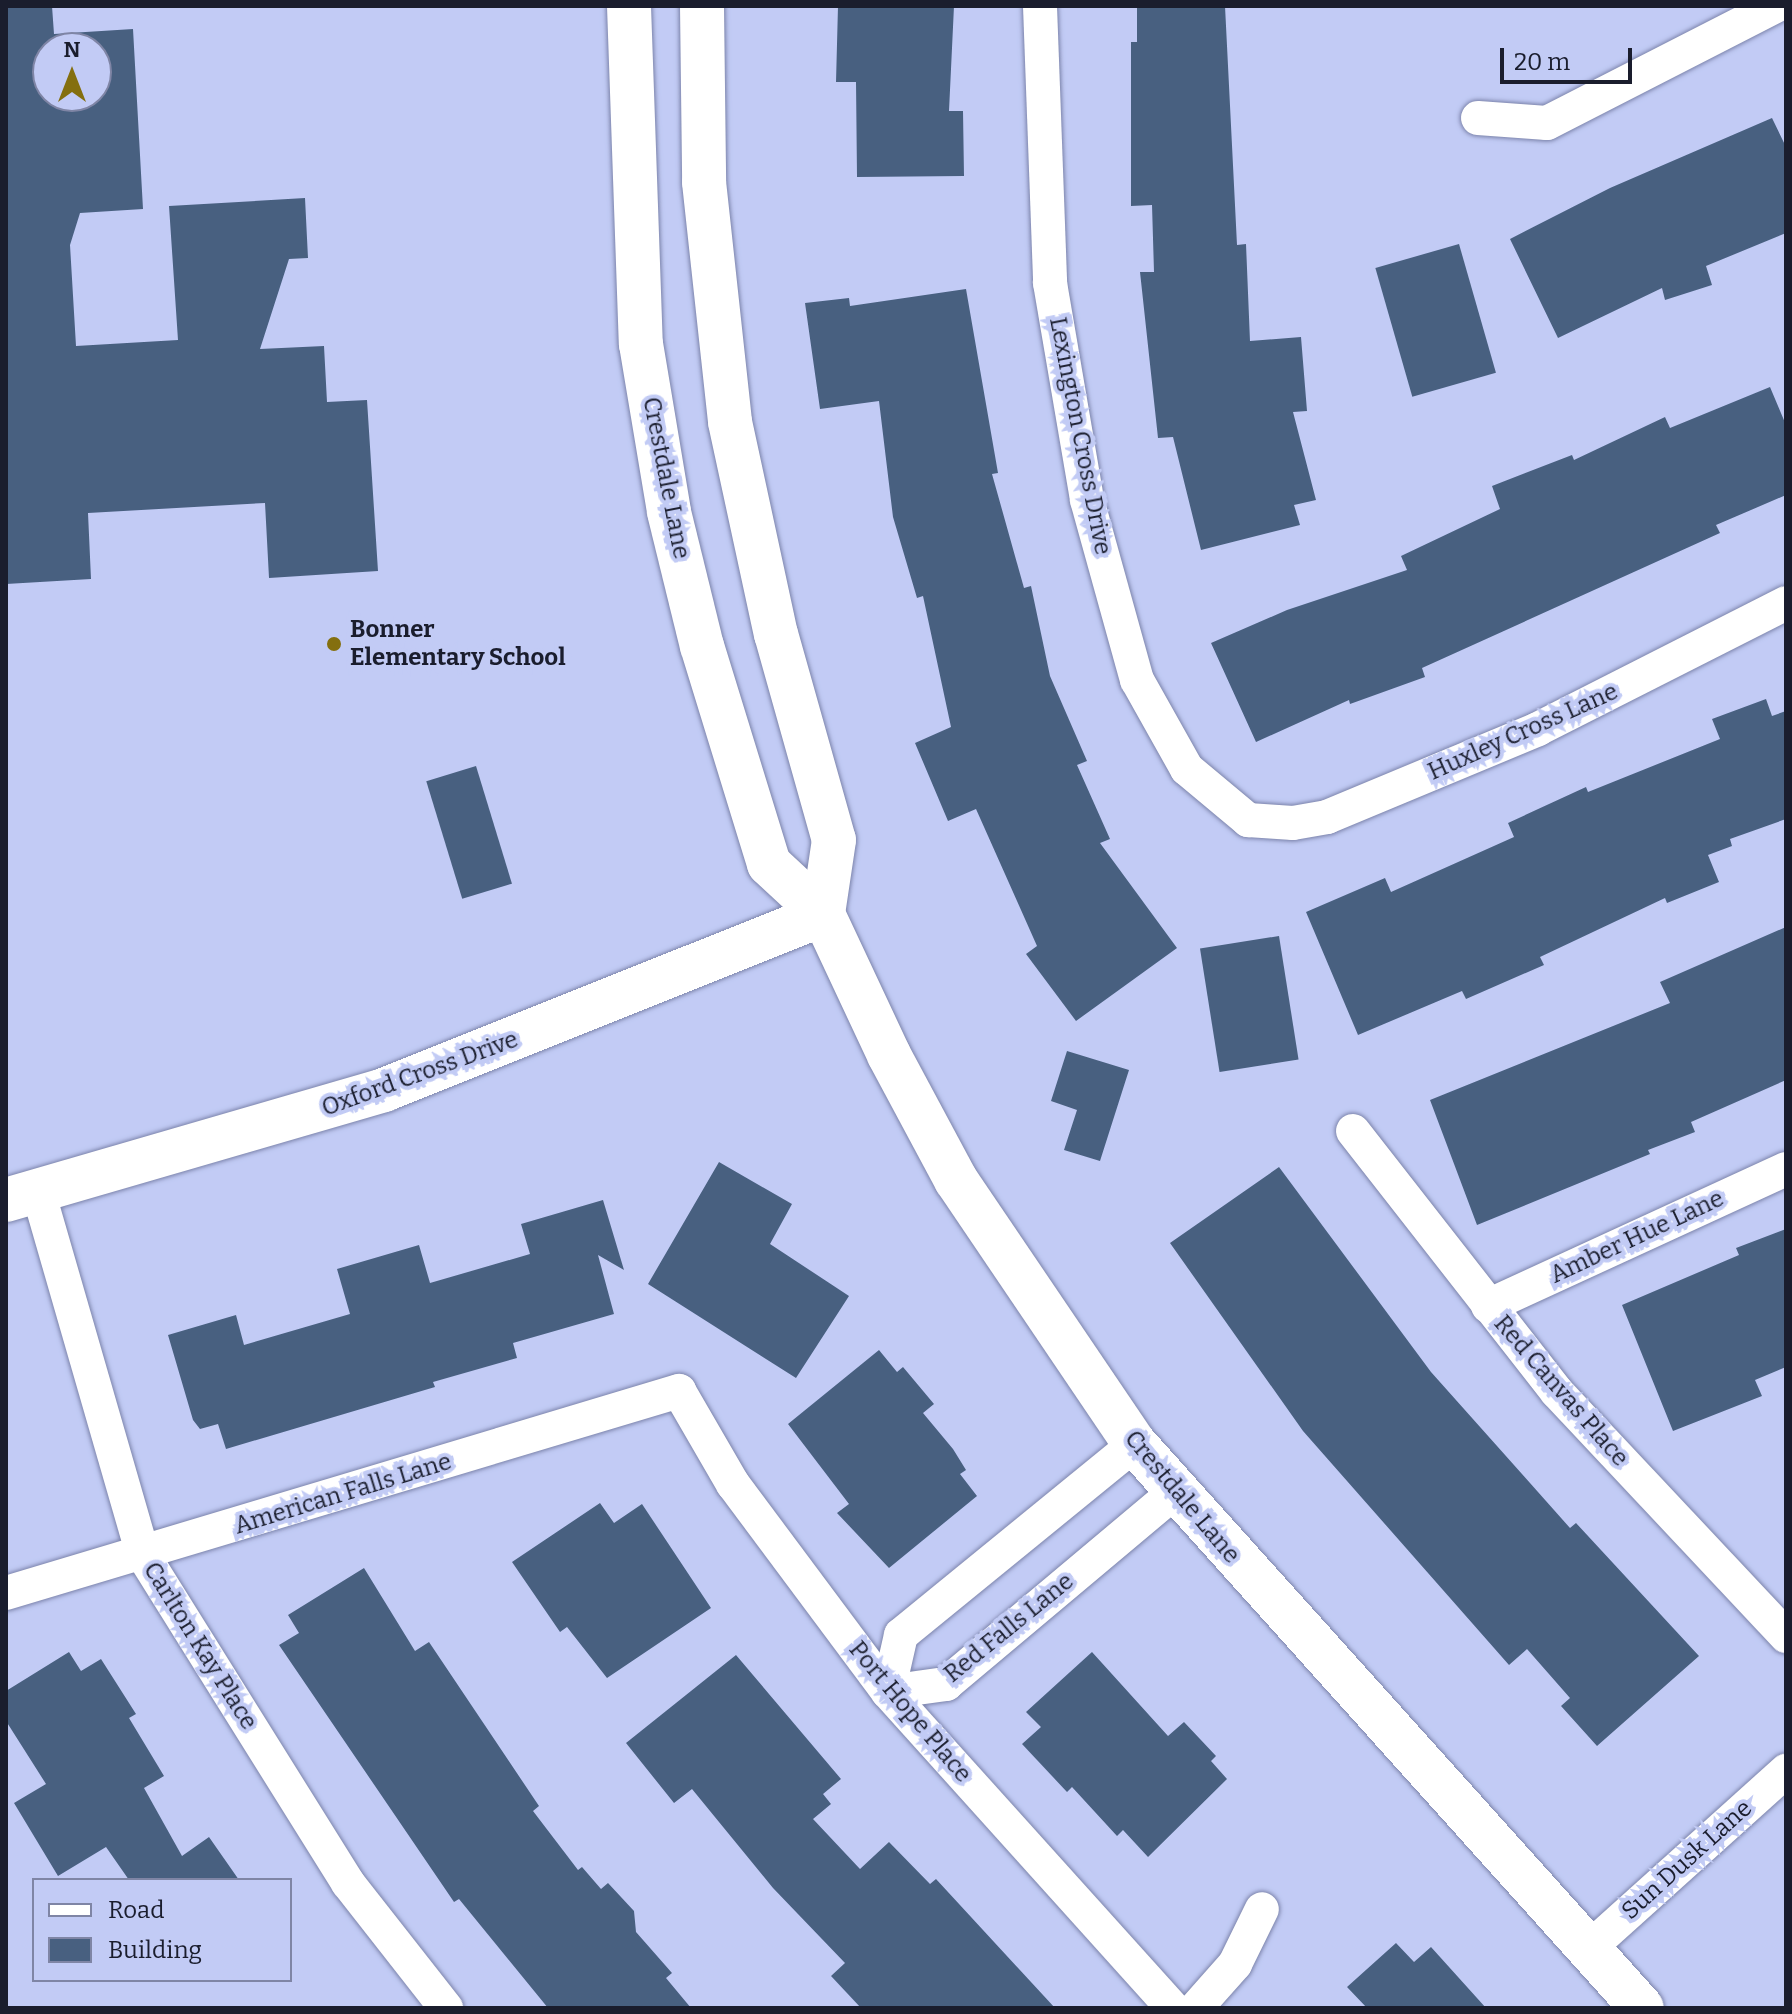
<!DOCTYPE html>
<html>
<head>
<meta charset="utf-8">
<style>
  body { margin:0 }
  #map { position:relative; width:1792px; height:2014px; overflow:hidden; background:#c2cbf5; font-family:Bitter,serif }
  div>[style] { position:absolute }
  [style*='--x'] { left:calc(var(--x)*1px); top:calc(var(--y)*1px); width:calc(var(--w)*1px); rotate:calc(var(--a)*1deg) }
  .building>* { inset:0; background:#486080; transform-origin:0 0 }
  .roads { filter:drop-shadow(0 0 2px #7c84ab) drop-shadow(0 0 2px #7c84ab) }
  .street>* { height:34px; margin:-17px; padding:0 17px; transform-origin:17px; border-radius:17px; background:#fff }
  .secondary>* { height:44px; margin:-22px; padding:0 22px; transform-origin:22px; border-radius:22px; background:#fff }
  .dots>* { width:22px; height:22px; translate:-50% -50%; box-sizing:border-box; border:4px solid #c2cbf5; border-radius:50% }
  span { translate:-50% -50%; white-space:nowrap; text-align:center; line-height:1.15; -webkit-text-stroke:8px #c2cbf5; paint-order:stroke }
  .street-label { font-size:24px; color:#1a1d2d }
  .poi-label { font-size:24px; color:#1a1d2d; font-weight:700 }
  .left { translate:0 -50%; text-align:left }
  .frame { position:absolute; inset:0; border:8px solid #1a1d2d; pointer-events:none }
  .legend { position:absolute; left:32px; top:1878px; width:260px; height:104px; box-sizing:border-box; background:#c2cbf5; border:2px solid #7f85a5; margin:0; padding:10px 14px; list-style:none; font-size:24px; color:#1a1d2d }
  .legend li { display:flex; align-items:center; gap:16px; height:40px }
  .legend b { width:40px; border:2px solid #7f85a5 }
  .north { position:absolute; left:32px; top:32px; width:80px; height:80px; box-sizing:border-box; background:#c2cbf5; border:2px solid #7f85a5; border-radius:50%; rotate:0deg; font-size:22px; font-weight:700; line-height:32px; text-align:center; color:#1a1d2d }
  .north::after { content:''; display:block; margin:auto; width:28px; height:36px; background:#846f0f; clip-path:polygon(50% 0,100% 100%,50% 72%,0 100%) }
  .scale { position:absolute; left:1500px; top:48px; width:132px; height:36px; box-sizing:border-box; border:4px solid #1a1d2d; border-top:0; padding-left:10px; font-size:24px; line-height:28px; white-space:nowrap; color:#1a1d2d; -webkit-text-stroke:6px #c2cbf5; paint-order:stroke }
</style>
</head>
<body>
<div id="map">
  <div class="building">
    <i style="clip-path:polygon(evenodd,52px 6px,54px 34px,133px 29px,143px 209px,80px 213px,70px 245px,76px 346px,178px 340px,169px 206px,305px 198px,308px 258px,289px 259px,260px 349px,324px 346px,327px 402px,367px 400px,378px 571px,269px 578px,265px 503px,88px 513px,91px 579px,6px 584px,6px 8px,52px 6px,48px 48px,96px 48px,96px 96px,48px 96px,48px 48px)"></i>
    <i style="clip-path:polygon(838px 6px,954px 6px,949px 111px,963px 111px,964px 176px,857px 177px,856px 82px,836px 82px)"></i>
    <i style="clip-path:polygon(1137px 6px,1225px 6px,1237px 245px,1246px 244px,1250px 341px,1301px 337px,1307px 411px,1293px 412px,1316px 500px,1294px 505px,1300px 525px,1201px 550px,1173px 437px,1158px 438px,1140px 272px,1154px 272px,1152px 205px,1131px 206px,1131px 42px,1137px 42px)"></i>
    <i style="clip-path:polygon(1772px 118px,1786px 147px,1786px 233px,1706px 266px,1712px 285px,1665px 300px,1662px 288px,1558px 338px,1510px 239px,1610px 188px)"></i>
    <i style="left:1459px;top:244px;width:134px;height:87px;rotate:74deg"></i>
    <i style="clip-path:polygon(966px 289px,998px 473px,992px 474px,1024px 588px,1031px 586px,1050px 676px,1087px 761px,1077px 765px,1110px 839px,1100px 843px,1177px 948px,1076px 1021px,1026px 954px,1037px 946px,976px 809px,948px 821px,915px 743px,951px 727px,923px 596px,917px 598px,893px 517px,879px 401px,820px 409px,805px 303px,849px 298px,850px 306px)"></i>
    <i style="clip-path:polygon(1770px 387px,1786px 425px,1786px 495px,1716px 525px,1720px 533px,1422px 668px,1425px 677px,1350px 704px,1349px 700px,1256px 742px,1211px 643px,1287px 610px,1407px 570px,1401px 556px,1500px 509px,1492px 486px,1572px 455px,1574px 460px,1665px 417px,1670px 428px)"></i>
    <i style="clip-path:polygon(1766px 699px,1772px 716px,1786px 711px,1786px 819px,1730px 839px,1732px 846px,1708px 855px,1719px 882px,1667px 903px,1665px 898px,1540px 957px,1544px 965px,1466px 999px,1462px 991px,1358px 1035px,1306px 912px,1385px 878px,1391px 892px,1514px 837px,1508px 823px,1586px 787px,1588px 792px,1720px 739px,1712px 719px)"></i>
    <i style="left:476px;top:766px;width:123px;height:52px;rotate:73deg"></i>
    <i style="clip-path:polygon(1786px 927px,1786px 1080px,1691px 1122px,1695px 1132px,1648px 1150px,1650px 1154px,1477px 1225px,1430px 1100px,1670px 1003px,1660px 982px)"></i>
    <i style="left:1279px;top:936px;width:125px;height:80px;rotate:81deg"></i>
    <i style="clip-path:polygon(1067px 1051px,1129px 1070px,1100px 1161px,1064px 1150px,1077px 1110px,1051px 1101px)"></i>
    <i style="clip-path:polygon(719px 1162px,792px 1204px,770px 1244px,849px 1296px,796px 1378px,648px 1284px)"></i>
    <i style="clip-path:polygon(1279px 1167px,1431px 1372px,1570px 1528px,1576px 1523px,1699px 1656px,1597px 1746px,1561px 1706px,1570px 1698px,1527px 1649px,1509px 1665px,1303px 1431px,1170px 1243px)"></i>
    <i style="clip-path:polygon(603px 1200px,624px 1270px,598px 1255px,614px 1314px,513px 1343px,517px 1358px,433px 1382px,435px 1387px,226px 1449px,218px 1424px,200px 1429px,193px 1420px,168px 1335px,236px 1315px,244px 1345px,350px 1314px,337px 1269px,419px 1245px,430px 1283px,530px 1254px,521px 1224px)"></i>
    <i style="clip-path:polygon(1786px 1229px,1786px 1367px,1755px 1380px,1762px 1396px,1673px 1431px,1622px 1305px,1739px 1255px,1736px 1248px)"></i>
    <i style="clip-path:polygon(879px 1350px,897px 1372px,903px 1367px,934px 1404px,923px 1413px,953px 1449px,966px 1470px,960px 1474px,977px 1496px,889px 1568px,837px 1513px,849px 1504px,788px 1424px)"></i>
    <i style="clip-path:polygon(600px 1503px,614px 1523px,642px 1504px,711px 1608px,607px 1678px,567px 1627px,560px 1632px,512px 1562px)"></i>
    <i style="clip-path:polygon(364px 1568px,415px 1651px,429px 1642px,539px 1806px,533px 1811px,578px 1870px,582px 1867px,601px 1889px,608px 1883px,634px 1911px,636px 1932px,672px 1973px,666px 1978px,691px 2008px,548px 2008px,459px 1899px,454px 1902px,279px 1645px,299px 1633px,288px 1615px)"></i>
    <i style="clip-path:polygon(69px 1652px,81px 1671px,101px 1659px,136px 1714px,129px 1718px,164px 1776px,144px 1788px,182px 1856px,209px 1837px,239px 1880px,129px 1880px,106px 1847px,58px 1876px,14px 1803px,46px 1784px,6px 1721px,6px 1691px)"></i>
    <i style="clip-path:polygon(1092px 1652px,1168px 1736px,1184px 1722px,1216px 1756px,1211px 1761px,1227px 1779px,1148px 1857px,1123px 1830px,1117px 1836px,1072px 1787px,1067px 1792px,1022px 1744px,1041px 1727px,1026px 1712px)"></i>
    <i style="clip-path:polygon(736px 1655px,841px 1779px,823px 1794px,831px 1804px,813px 1819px,860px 1869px,889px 1842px,930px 1884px,936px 1879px,1055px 2008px,861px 2008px,831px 1976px,845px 1963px,773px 1888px,692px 1789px,674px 1803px,626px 1743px)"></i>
    <i style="clip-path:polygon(1396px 1943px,1414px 1962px,1431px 1947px,1486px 2008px,1367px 2008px,1347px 1987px)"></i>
  </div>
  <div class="roads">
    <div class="street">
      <i style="--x:1040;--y:6;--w:277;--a:87.9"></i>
      <i style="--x:1050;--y:283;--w:220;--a:80.3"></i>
      <i style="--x:1087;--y:500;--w:187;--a:74.5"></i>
      <i style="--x:1137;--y:680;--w:102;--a:60.7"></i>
      <i style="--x:1187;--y:769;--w:80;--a:39.9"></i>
      <i style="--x:1248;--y:820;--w:45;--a:3.8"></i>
      <i style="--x:1293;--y:823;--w:35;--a:-10"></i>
      <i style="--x:1327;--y:817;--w:229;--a:-22.6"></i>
      <i style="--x:1538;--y:729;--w:278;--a:-26.9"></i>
      <i style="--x:1478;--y:118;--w:69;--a:4.1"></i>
      <i style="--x:1547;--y:123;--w:257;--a:-27.1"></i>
      <i style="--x:1353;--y:1131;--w:331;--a:52"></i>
      <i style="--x:1557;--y:1392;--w:335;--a:46.8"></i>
      <i style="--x:38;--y:1191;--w:379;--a:73.9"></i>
      <i style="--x:143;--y:1555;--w:387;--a:58"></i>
      <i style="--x:348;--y:1883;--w:159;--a:51.9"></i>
      <i style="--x:1488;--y:1306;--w:328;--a:-24.7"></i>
      <i style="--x:1135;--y:1444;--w:302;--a:140.8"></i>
      <i style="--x:901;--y:1635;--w:58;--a:102.8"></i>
      <i style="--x:888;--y:1692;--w:59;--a:-7.9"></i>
      <i style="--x:946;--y:1684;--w:297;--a:-40"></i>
      <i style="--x:6;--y:1593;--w:703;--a:-16.71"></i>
      <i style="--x:679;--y:1391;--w:108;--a:59.9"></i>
      <i style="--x:733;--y:1484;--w:259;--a:53.3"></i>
      <i style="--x:888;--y:1692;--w:426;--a:48"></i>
      <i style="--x:1587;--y:1950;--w:268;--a:-42"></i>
      <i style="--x:1196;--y:2008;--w:59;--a:-48.4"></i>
      <i style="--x:1235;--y:1964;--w:61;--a:-63.9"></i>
    </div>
    <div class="secondary">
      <i style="--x:629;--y:6;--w:338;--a:88"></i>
      <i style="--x:641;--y:344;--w:170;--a:80.5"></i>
      <i style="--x:669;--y:512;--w:138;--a:76.2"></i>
      <i style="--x:702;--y:646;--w:228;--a:72.9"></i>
      <i style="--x:769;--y:864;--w:74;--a:42.8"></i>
      <i style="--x:823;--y:914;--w:156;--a:64.9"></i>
      <i style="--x:889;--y:1055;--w:142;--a:61.8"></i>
      <i style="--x:956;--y:1180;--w:319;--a:55.9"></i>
      <i style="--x:1135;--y:1444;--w:758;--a:48.05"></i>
      <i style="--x:702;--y:6;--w:176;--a:89.3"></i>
      <i style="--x:704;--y:182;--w:241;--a:83.8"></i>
      <i style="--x:730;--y:422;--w:217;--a:77.8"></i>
      <i style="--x:776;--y:634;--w:214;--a:74.3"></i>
      <i style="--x:834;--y:840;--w:75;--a:98.5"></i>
      <i style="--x:6;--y:1200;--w:394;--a:-16.2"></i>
      <i style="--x:384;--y:1090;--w:473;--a:-21.8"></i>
    </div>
  </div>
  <div class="dots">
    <i style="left:334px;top:644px;background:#846f0f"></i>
  </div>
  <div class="street-label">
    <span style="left:1080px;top:436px;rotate:79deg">Lexington Cross Drive</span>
    <span style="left:666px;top:478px;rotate:79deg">Crestdale Lane</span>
    <span style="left:1523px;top:732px;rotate:-24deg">Huxley Cross Lane</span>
    <span style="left:420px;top:1074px;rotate:-20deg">Oxford Cross Drive</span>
    <span style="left:1637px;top:1237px;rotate:-25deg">Amber Hue Lane</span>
    <span style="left:1561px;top:1391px;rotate:49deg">Red Canvas Place</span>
    <span style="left:343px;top:1494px;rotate:-17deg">American Falls Lane</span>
    <span style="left:1182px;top:1497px;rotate:50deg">Crestdale Lane</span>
    <span style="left:1009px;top:1628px;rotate:-39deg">Red Falls Lane</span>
    <span style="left:200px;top:1646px;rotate:58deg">Carlton Kay Place</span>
    <span style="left:910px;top:1712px;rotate:50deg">Port Hope Place</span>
    <span style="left:1687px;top:1860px;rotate:-42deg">Sun Dusk Lane</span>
  </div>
  <div class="poi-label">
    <span class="left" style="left:350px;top:644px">Bonner<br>Elementary School</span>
  </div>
  <div class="frame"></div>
  <ul class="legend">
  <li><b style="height:10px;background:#fff"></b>Road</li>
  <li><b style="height:22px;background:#486080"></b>Building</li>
  </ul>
  <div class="north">N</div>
  <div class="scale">20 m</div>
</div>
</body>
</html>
